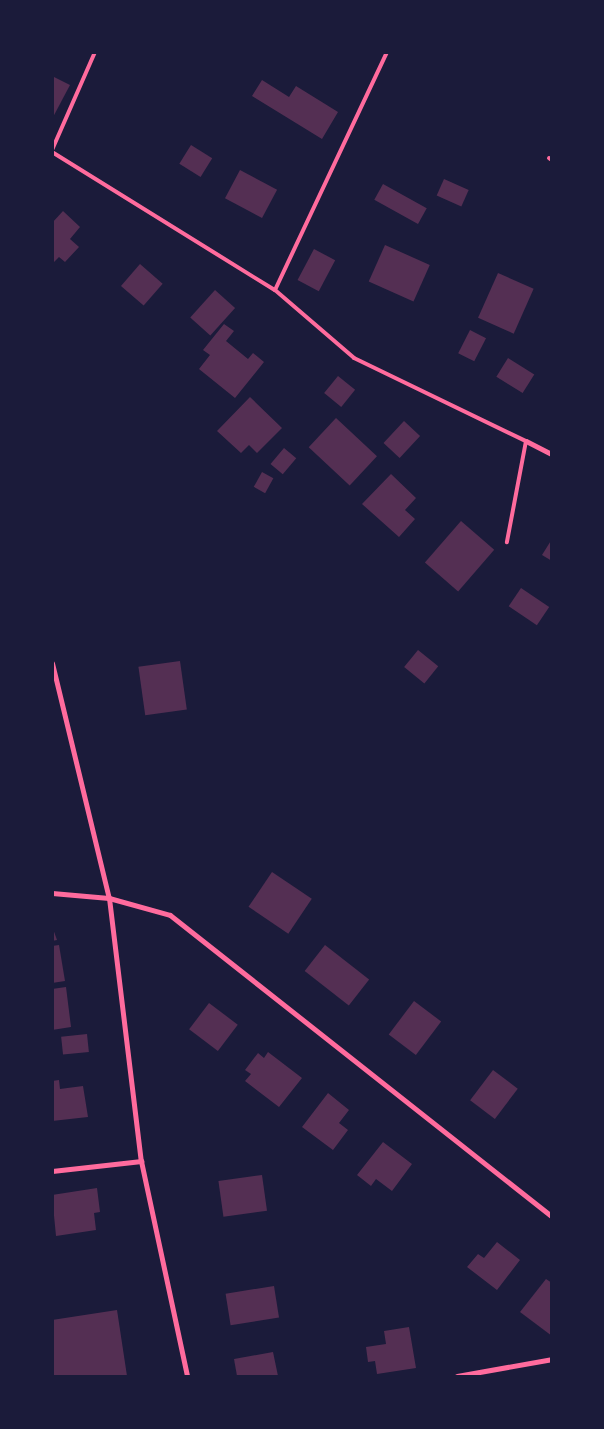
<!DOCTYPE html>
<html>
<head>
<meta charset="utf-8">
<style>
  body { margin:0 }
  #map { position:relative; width:604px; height:1429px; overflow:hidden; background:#1b1b3a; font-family:Literata,serif }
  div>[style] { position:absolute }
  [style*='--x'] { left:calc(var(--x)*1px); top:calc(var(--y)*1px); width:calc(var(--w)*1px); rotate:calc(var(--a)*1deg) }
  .building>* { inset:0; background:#542f53; transform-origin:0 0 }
  .service>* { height:4px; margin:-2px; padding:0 2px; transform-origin:2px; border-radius:2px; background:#ff6b9d }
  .minor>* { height:5px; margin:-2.5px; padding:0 2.5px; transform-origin:2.5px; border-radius:2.5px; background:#ff6b9d }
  span { translate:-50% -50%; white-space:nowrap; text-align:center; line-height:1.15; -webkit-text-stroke:5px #1b1b3a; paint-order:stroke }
  .frame { position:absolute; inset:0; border:54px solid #1b1b3a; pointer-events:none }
</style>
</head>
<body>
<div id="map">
  <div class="building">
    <i style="clip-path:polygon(52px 76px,70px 85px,52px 119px)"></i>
    <i style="clip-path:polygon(262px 80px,289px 97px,296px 86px,338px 112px,322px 139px,252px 96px)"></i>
    <i style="left:191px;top:145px;width:25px;height:22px;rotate:32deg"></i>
    <i style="left:240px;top:170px;width:42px;height:32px;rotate:28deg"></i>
    <i style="left:444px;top:179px;width:27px;height:18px;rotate:24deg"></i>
    <i style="left:383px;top:184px;width:50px;height:18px;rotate:29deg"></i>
    <i style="clip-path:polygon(63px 211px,80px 227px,70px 239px,79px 247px,65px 262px,59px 257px,52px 264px,52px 223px)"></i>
    <i style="left:385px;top:245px;width:49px;height:40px;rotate:24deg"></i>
    <i style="left:314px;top:249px;width:24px;height:35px;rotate:28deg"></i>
    <i style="left:140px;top:264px;width:30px;height:29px;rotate:41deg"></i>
    <i style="left:498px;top:273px;width:39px;height:49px;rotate:24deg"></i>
    <i style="left:215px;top:290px;width:27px;height:37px;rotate:42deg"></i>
    <i style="clip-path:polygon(224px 324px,234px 331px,226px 341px,248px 359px,253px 353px,264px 362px,235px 398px,199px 369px,210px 355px,203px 350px)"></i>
    <i style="left:470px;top:330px;width:18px;height:26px;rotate:27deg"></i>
    <i style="left:508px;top:358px;width:31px;height:22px;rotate:32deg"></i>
    <i style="left:338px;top:376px;width:22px;height:22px;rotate:39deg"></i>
    <i style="clip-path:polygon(250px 397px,282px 428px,257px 453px,249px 445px,241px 453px,217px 431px)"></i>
    <i style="left:336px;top:418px;width:56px;height:40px;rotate:43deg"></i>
    <i style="left:404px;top:421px;width:22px;height:30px;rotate:43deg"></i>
    <i style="left:284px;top:448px;width:16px;height:21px;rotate:40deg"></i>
    <i style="left:262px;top:472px;width:13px;height:17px;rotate:29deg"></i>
    <i style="clip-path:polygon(391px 474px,416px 498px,405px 510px,415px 519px,399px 537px,362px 504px)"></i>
    <i style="left:461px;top:521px;width:44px;height:55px;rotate:41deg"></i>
    <i style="clip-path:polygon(552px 539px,552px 561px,542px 555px)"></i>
    <i style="left:521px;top:588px;width:34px;height:22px;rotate:34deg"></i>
    <i style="left:418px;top:650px;width:26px;height:22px;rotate:39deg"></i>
    <i style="left:180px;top:661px;width:49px;height:42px;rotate:82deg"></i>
    <i style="left:272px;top:872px;width:48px;height:42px;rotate:34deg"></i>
    <i style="clip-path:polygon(52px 926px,57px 940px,52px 941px)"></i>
    <i style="clip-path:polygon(59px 945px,65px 981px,52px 983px,52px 946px)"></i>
    <i style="left:325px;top:945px;width:56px;height:33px;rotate:38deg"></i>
    <i style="clip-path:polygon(66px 987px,71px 1027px,52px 1030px,52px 989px)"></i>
    <i style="left:414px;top:1001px;width:34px;height:42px;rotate:37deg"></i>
    <i style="left:209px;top:1003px;width:36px;height:33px;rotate:37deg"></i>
    <i style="left:87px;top:1034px;width:18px;height:26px;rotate:84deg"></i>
    <i style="clip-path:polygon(268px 1052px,302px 1078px,279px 1107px,245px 1081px,251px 1074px,245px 1070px,258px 1053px,264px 1058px)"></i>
    <i style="left:493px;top:1070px;width:31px;height:38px;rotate:37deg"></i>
    <i style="clip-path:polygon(59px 1080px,60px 1089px,83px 1086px,88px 1117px,52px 1121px,52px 1081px)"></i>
    <i style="clip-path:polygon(328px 1093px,349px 1110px,339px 1123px,348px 1130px,333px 1150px,302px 1127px)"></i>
    <i style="clip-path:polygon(383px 1142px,412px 1164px,392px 1191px,376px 1179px,371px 1186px,357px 1175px)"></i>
    <i style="left:262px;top:1175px;width:36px;height:44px;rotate:82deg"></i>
    <i style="clip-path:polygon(97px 1188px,100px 1212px,94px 1213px,96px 1230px,56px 1236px,52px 1195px)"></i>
    <i style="clip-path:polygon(497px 1242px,520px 1260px,497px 1290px,467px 1267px,478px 1254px,484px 1258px)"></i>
    <i style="clip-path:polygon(546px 1279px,552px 1283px,552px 1336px,520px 1312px)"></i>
    <i style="left:274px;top:1286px;width:32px;height:49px;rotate:81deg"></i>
    <i style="clip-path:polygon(117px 1310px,127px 1376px,54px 1376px,52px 1320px)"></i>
    <i style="clip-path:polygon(409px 1327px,416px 1368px,377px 1374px,375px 1361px,368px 1362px,366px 1347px,386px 1344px,384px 1331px)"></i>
    <i style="clip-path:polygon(273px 1352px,278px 1376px,237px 1376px,234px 1359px)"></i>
  </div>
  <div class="service">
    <i style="--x:52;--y:150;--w:107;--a:-66.3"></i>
    <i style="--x:52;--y:152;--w:262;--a:31.8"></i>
    <i style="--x:275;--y:290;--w:104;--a:40.7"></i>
    <i style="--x:354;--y:358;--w:191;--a:25.8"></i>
    <i style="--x:526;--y:441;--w:103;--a:100.7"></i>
    <i style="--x:549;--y:158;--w:4;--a:34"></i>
    <i style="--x:275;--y:290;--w:263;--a:-64.8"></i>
  </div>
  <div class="minor">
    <i style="--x:526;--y:441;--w:29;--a:27"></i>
    <i style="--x:52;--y:663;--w:242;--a:76.4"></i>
    <i style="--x:109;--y:898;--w:265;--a:83.1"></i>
    <i style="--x:141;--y:1161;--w:220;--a:77.9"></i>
    <i style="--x:52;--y:893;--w:57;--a:5"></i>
    <i style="--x:109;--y:898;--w:63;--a:15.6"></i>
    <i style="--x:170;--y:915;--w:487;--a:38.3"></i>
    <i style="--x:52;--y:1171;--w:90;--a:-6.4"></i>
    <i style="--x:457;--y:1376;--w:97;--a:-10.1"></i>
  </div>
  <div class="frame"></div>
</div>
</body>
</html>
